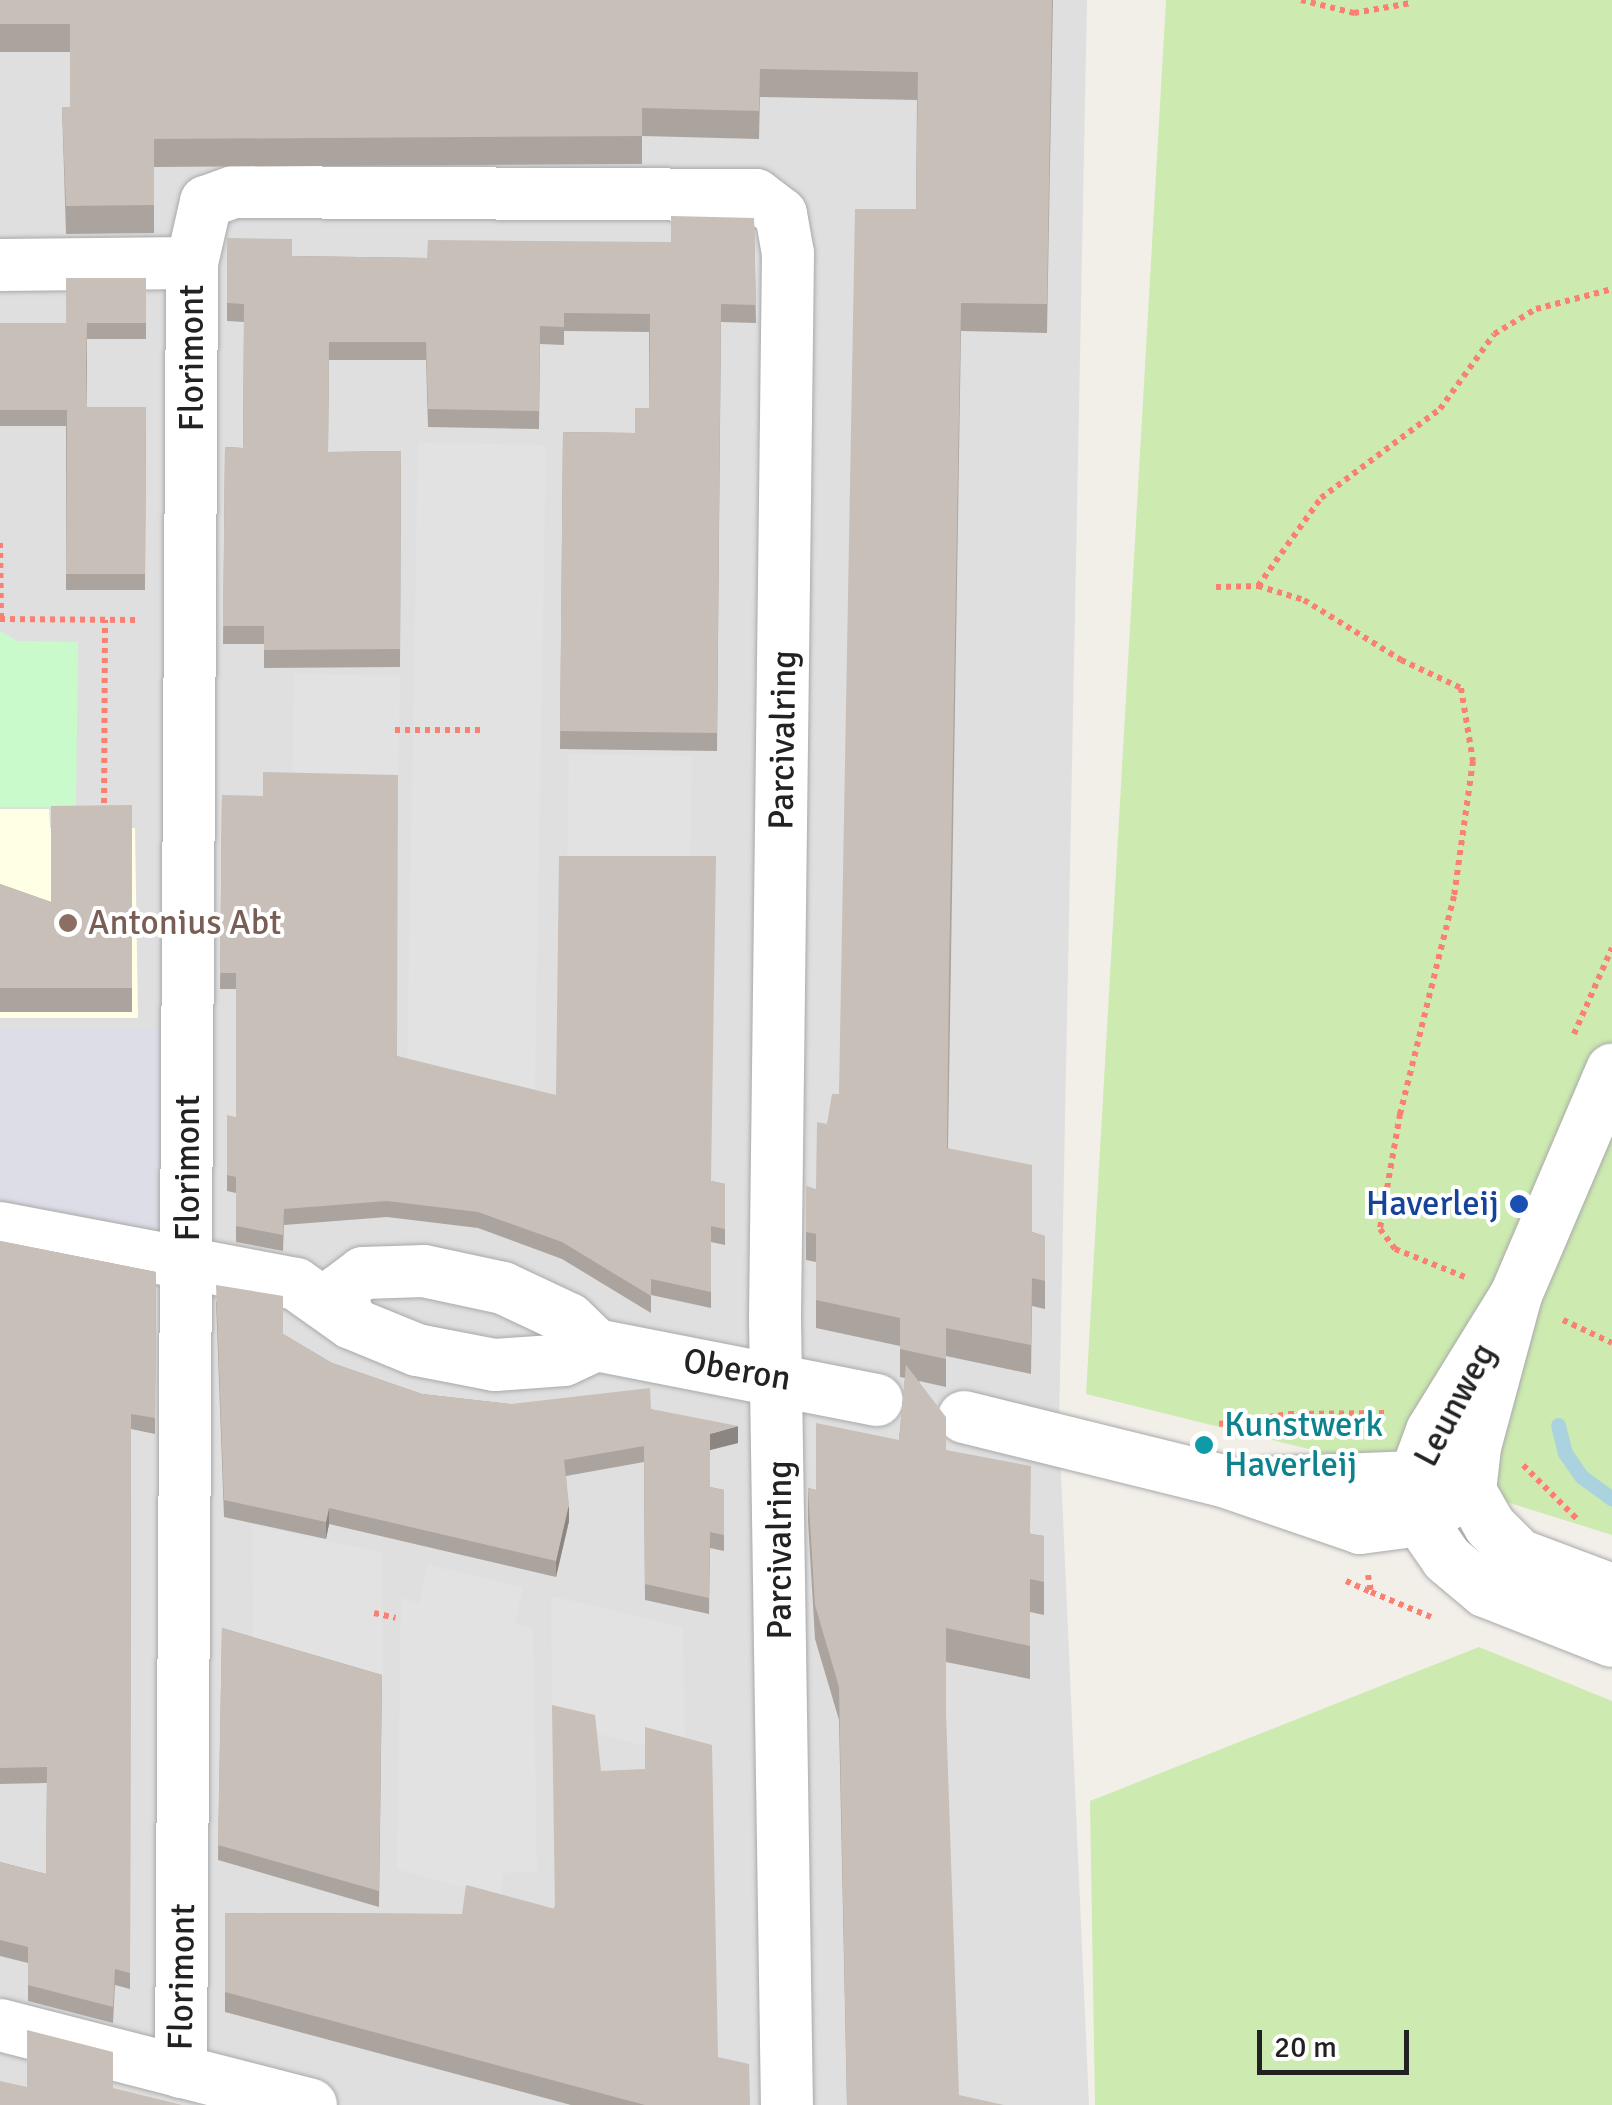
<!DOCTYPE html>
<html>
<head>
<meta charset="utf-8">
<style>
  body { margin:0 }
  #map { position:relative; width:1612px; height:2105px; overflow:hidden; background:#f2efe9; font-family:Signika,sans-serif }
  div>[style] { position:absolute }
  [style*='--x'] { left:calc(var(--x)*1px); top:calc(var(--y)*1px); width:calc(var(--w)*1px); rotate:calc(var(--a)*1deg) }
  .residential>* { inset:0; background:#e0dfdf }
  .education>* { inset:0; background:#ffffe5 }
  .grass>* { inset:0; background:#cdebb0 }
  .park>* { inset:0; background:#c8facc }
  .parking>* { inset:0; background:#e2e2e2; transform-origin:0 0 }
  .plaza>* { inset:0; background:#dddde8 }
  .stream>* { height:15px; margin:-7.5px; padding:0 7.5px; transform-origin:7.5px; border-radius:7.5px; background:#aad3df }
  .path>* { height:6px; margin-top:-3px; transform-origin:0; background:repeating-linear-gradient(90deg,#fa8072 0 5px,transparent 0 10px) }
  .roads { filter:drop-shadow(0 0 2px #a9a9a9) drop-shadow(0 0 2px #a9a9a9) }
  .minor>* { height:52px; margin:-26px; padding:0 26px; transform-origin:26px; border-radius:26px; background:#fff }
  .wall>* { inset:0; background:#aba49e }
  .shaded-wall>* { inset:0; background:#8b8681 }
  .building>* { inset:0; background:#c7bfb8 }
  .dots>* { width:28px; height:28px; translate:-50% -50%; box-sizing:border-box; border:5px solid #fff; border-radius:50% }
  span { translate:-50% -50%; white-space:nowrap; text-align:center; line-height:1.15; -webkit-text-stroke:8px #fff; paint-order:stroke }
  .street-label { font-size:35px; color:#222 }
  .education-label { font-size:35px; color:#785e54 }
  .left { translate:0 -50%; text-align:left }
  .transit-label { font-size:35px; color:#164399 }
  .right { translate:-100% -50%; text-align:right }
  .culture-label { font-size:35px; color:#0d838f }
  .scale { position:absolute; left:1257px; top:2030px; width:152px; height:45px; box-sizing:border-box; border:5px solid #222; border-top:0; padding-left:12px; font-size:30px; line-height:35px; white-space:nowrap; color:#222; -webkit-text-stroke:8px #fff; paint-order:stroke }
</style>
</head>
<body>
<div id="map">
  <div class="residential">
    <i style="clip-path:polygon(0 0,1087px 0,1059px 1427px,1089px 2105px,0 2105px)"></i>
  </div>
  <div class="education">
    <i style="clip-path:polygon(0 809px,49px 809px,50px 828px,135px 828px,138px 1018px,0 1018px)"></i>
  </div>
  <div class="grass">
    <i style="clip-path:polygon(1166px 0,1612px 0,1612px 1535px,1446px 1483px,1086px 1394px)"></i>
    <i style="clip-path:polygon(1479px 1647px,1612px 1701px,1612px 2105px,1095px 2105px,1090px 1801px)"></i>
  </div>
  <div class="park">
    <i style="clip-path:polygon(0 631px,17px 641px,78px 642px,76px 807px,0 807px)"></i>
  </div>
  <div class="parking">
    <i style="left:546px;top:445px;width:644px;height:128px;rotate:91deg"></i>
    <i style="left:294px;top:674px;width:106px;height:107px;rotate:1deg"></i>
    <i style="left:569px;top:754px;width:123px;height:112px;rotate:1deg"></i>
    <i style="clip-path:polygon(252px 1525px,382px 1552px,383px 1685px,253px 1649px)"></i>
    <i style="clip-path:polygon(428px 1565px,523px 1587px,515px 1623px,533px 1629px,537px 1872px,503px 1873px,502px 1898px,397px 1869px,401px 1598px,419px 1603px)"></i>
    <i style="clip-path:polygon(551px 1596px,683px 1627px,685px 1756px,552px 1722px)"></i>
  </div>
  <div class="plaza">
    <i style="clip-path:polygon(0 1029px,188px 1029px,189px 1265px,0 1228px)"></i>
  </div>
  <div class="stream">
    <i style="--x:1558;--y:1425;--w:29;--a:76"></i>
    <i style="--x:1565;--y:1453;--w:29;--a:55"></i>
    <i style="--x:1582;--y:1477;--w:37;--a:36"></i>
  </div>
  <div class="path">
    <i style="--x:1301;--y:0;--w:55;--a:13.8"></i>
    <i style="--x:1354;--y:13;--w:58;--a:-10"></i>
    <i style="--x:0;--y:543;--w:76;--a:89.2"></i>
    <i style="--x:1258;--y:586;--w:108;--a:-54.4"></i>
    <i style="--x:1321;--y:498;--w:149;--a:-36.8"></i>
    <i style="--x:1440;--y:409;--w:92;--a:-54.2"></i>
    <i style="--x:1494;--y:334;--w:49;--a:-30.8"></i>
    <i style="--x:1536;--y:309;--w:79;--a:-14.7"></i>
    <i style="--x:1216;--y:587;--w:42;--a:-1.4"></i>
    <i style="--x:1258;--y:586;--w:48;--a:16.9"></i>
    <i style="--x:1304;--y:600;--w:114;--a:31.7"></i>
    <i style="--x:1401;--y:660;--w:66;--a:25"></i>
    <i style="--x:1461;--y:688;--w:74;--a:80.7"></i>
    <i style="--x:1473;--y:761;--w:136;--a:98"></i>
    <i style="--x:1454;--y:896;--w:225;--a:103.9"></i>
    <i style="--x:1400;--y:1114;--w:117;--a:99.9"></i>
    <i style="--x:1380;--y:1229;--w:25;--a:53"></i>
    <i style="--x:1395;--y:1249;--w:75;--a:21.8"></i>
    <i style="--x:0;--y:619;--w:140;--a:0.4"></i>
    <i style="--x:395;--y:730;--w:86;--a:0"></i>
    <i style="--x:104;--y:813;--w:193;--a:-89.7"></i>
    <i style="--x:1574;--y:1034;--w:94;--a:-66.2"></i>
    <i style="--x:1563;--y:1320;--w:54;--a:25.1"></i>
    <i style="--x:1219;--y:1424;--w:71;--a:-8.1"></i>
    <i style="--x:1289;--y:1414;--w:97;--a:-0.6"></i>
    <i style="--x:1523;--y:1465;--w:78;--a:45"></i>
    <i style="--x:1368;--y:1575;--w:17;--a:80"></i>
    <i style="--x:1371;--y:1592;--w:65;--a:22.6"></i>
    <i style="--x:1346;--y:1581;--w:27;--a:24"></i>
    <i style="--x:374;--y:1613;--w:22;--a:13"></i>
  </div>
  <div class="roads">
    <div class="minor">
      <i style="--x:0;--y:265;--w:192;--a:-0.6"></i>
      <i style="--x:192;--y:263;--w:63;--a:-77.1"></i>
      <i style="--x:206;--y:202;--w:30;--a:-20"></i>
      <i style="--x:234;--y:192;--w:522;--a:0.33"></i>
      <i style="--x:756;--y:195;--w:31;--a:37"></i>
      <i style="--x:781;--y:214;--w:40;--a:80"></i>
      <i style="--x:788;--y:253;--w:1065;--a:90.7"></i>
      <i style="--x:775;--y:1318;--w:787;--a:89.13"></i>
      <i style="--x:0;--y:1228;--w:301;--a:10.7"></i>
      <i style="--x:296;--y:1284;--w:67;--a:35.3"></i>
      <i style="--x:1516;--y:1295;--w:160;--a:121.7"></i>
      <i style="--x:1432;--y:1431;--w:49;--a:110.3"></i>
      <i style="--x:1415;--y:1477;--w:43;--a:83.4"></i>
      <i style="--x:1420;--y:1520;--w:47;--a:55.3"></i>
      <i style="--x:1447;--y:1559;--w:50;--a:40.1"></i>
      <i style="--x:1485;--y:1591;--w:136;--a:21.5"></i>
      <i style="--x:596;--y:1345;--w:37;--a:-136"></i>
      <i style="--x:569;--y:1319;--w:73;--a:-154.8"></i>
      <i style="--x:503;--y:1288;--w:81;--a:-167.9"></i>
      <i style="--x:424;--y:1271;--w:61;--a:178.1"></i>
      <i style="--x:363;--y:1273;--w:30;--a:143"></i>
      <i style="--x:339;--y:1291;--w:34;--a:69"></i>
      <i style="--x:351;--y:1323;--w:71;--a:22.2"></i>
      <i style="--x:417;--y:1350;--w:79;--a:10.9"></i>
      <i style="--x:495;--y:1365;--w:69;--a:-4.1"></i>
      <i style="--x:564;--y:1360;--w:35;--a:-25"></i>
      <i style="--x:596;--y:1345;--w:286;--a:11.1"></i>
      <i style="--x:964;--y:1417;--w:270;--a:13.9"></i>
      <i style="--x:1226;--y:1482;--w:142;--a:18.9"></i>
      <i style="--x:1360;--y:1528;--w:61;--a:-7.6"></i>
      <i style="--x:1420;--y:1520;--w:58;--a:-30.1"></i>
      <i style="--x:1264;--y:1483;--w:151;--a:-2.3"></i>
      <i style="--x:1415;--y:1477;--w:35;--a:13"></i>
      <i style="--x:1470;--y:1491;--w:44;--a:-83.5"></i>
      <i style="--x:1475;--y:1447;--w:157;--a:-74.9"></i>
      <i style="--x:1516;--y:1295;--w:245;--a:-66.9"></i>
      <i style="--x:1470;--y:1491;--w:40;--a:60.3"></i>
      <i style="--x:1490;--y:1526;--w:41;--a:45"></i>
      <i style="--x:1519;--y:1555;--w:99;--a:20.6"></i>
      <i style="--x:0;--y:2025;--w:321;--a:14.4"></i>
      <i style="--x:181;--y:2072;--w:1809;--a:-89.65"></i>
    </div>
  </div>
  <div class="wall">
    <i style="clip-path:polygon(0 0,1053px 0,1047px 333px,961px 331px,948px 1148px,1032px 1232px,1045px 1236px,1045px 1309px,1032px 1306px,1031px 1374px,946px 1356px,946px 1387px,919px 1381px,946px 1450px,1031px 1534px,1044px 1536px,1044px 1615px,1030px 1612px,1030px 1679px,946px 1662px,847px 2105px,839px 1720px,815px 1639px,808px 1521px,808px 1488px,816px 1490px,899px 1440px,905px 1378px,900px 1377px,900px 1346px,816px 1328px,816px 1262px,806px 1260px,806px 1232px,816px 1189px,827px 1124px,839px 1094px,916px 209px,917px 100px,760px 97px,759px 139px,642px 136px,642px 164px,154px 167px,154px 233px,66px 234px,62px 107px,70px 107px,70px 52px,0 52px)"></i>
    <i style="clip-path:polygon(754px 218px,756px 323px,721px 322px,717px 751px,560px 749px,563px 432px,635px 433px,649px 408px,649px 332px,564px 331px,564px 345px,540px 344px,539px 429px,428px 427px,426px 360px,329px 360px,328px 452px,401px 451px,400px 667px,264px 668px,264px 644px,223px 644px,225px 447px,243px 448px,244px 322px,227px 321px,227px 238px,292px 256px,427px 258px,671px 242px)"></i>
    <i style="clip-path:polygon(146px 278px,146px 339px,87px 339px,87px 407px,146px 407px,145px 590px,66px 590px,66px 426px,0 426px,0 323px,66px 323px)"></i>
    <i style="clip-path:polygon(222px 795px,397px 1056px,711px 1181px,725px 1184px,725px 1245px,711px 1242px,711px 1308px,651px 1295px,651px 1313px,562px 1259px,478px 1228px,387px 1217px,284px 1225px,283px 1251px,236px 1242px,236px 1193px,227px 1191px,227px 1175px,236px 1117px,236px 989px,220px 989px)"></i>
    <i style="clip-path:polygon(132px 805px,132px 1012px,0 1012px,0 884px,51px 902px)"></i>
    <i style="clip-path:polygon(0 1241px,156px 1272px,155px 1434px,131px 1429px,130px 1989px,115px 1985px,113px 2023px,28px 2001px,28px 1963px,0 1956px,0 1862px,46px 1874px,47px 1783px,0 1784px)"></i>
    <i style="clip-path:polygon(216px 1301px,283px 1334px,332px 1363px,422px 1394px,511px 1404px,651px 1409px,738px 1443px,710px 1450px,710px 1487px,724px 1490px,724px 1551px,710px 1548px,709px 1614px,645px 1600px,644px 1462px,566px 1476px,569px 1521px,556px 1577px,329px 1524px,326px 1539px,224px 1517px)"></i>
    <i style="clip-path:polygon(222px 1628px,382px 1675px,379px 1907px,218px 1860px)"></i>
    <i style="clip-path:polygon(601px 1771px,718px 2057px,750px 2105px,571px 2105px,225px 2012px,225px 1913px,462px 1914px,554px 1909px)"></i>
  </div>
  <div class="shaded-wall">
    <i style="clip-path:polygon(738px 1426px,738px 1443px,710px 1450px,710px 1434px)"></i>
    <i style="clip-path:polygon(569px 1504px,569px 1521px,556px 1577px,556px 1561px)"></i>
    <i style="clip-path:polygon(329px 1508px,329px 1524px,326px 1539px,326px 1522px)"></i>
  </div>
  <div class="building">
    <i style="clip-path:polygon(0 0,1052px 0,1047px 304px,961px 303px,949px 973px,947px 1148px,1032px 1165px,1032px 1232px,1045px 1236px,1045px 1281px,1032px 1278px,1031px 1345px,946px 1328px,946px 1359px,900px 1349px,900px 1318px,816px 1300px,816px 1234px,806px 1232px,806px 1186px,816px 1189px,817px 1122px,827px 1124px,832px 1094px,839px 1094px,855px 209px,916px 209px,918px 72px,760px 69px,759px 111px,642px 108px,642px 136px,154px 139px,154px 205px,66px 206px,62px 107px,70px 107px,70px 24px,0 24px)"></i>
    <i style="clip-path:polygon(671px 216px,754px 218px,756px 305px,721px 304px,717px 733px,560px 731px,563px 432px,635px 433px,635px 408px,649px 408px,650px 314px,564px 313px,564px 327px,540px 326px,539px 411px,428px 409px,426px 342px,329px 342px,328px 452px,401px 451px,400px 649px,264px 650px,264px 626px,223px 626px,225px 447px,243px 448px,244px 304px,227px 303px,227px 238px,292px 239px,292px 256px,427px 258px,428px 240px,671px 242px)"></i>
    <i style="clip-path:polygon(66px 278px,146px 278px,146px 323px,87px 323px,86px 365px,87px 407px,146px 407px,145px 574px,66px 574px,67px 410px,0 410px,0 323px,66px 323px)"></i>
    <i style="clip-path:polygon(263px 772px,398px 775px,397px 1056px,556px 1095px,559px 856px,716px 856px,711px 1181px,725px 1184px,725px 1229px,711px 1226px,711px 1292px,651px 1279px,651px 1296px,562px 1242px,478px 1212px,387px 1201px,284px 1209px,283px 1235px,236px 1226px,236px 1177px,227px 1175px,227px 1115px,236px 1117px,236px 973px,220px 973px,222px 795px,263px 796px)"></i>
    <i style="clip-path:polygon(132px 805px,132px 988px,0 988px,0 884px,51px 902px,51px 806px)"></i>
    <i style="clip-path:polygon(0 1241px,156px 1272px,155px 1418px,131px 1414px,130px 1973px,115px 1969px,113px 2007px,28px 1985px,28px 1947px,0 1940px,0 1862px,46px 1874px,47px 1767px,0 1768px)"></i>
    <i style="clip-path:polygon(216px 1285px,283px 1296px,283px 1334px,332px 1363px,422px 1394px,511px 1404px,650px 1388px,651px 1409px,738px 1426px,710px 1434px,710px 1487px,724px 1490px,724px 1535px,710px 1532px,709px 1598px,645px 1584px,644px 1446px,564px 1460px,569px 1504px,556px 1561px,329px 1508px,326px 1522px,224px 1500px)"></i>
    <i style="clip-path:polygon(906px 1365px,946px 1417px,946px 1450px,1031px 1466px,1030px 1534px,1044px 1536px,1044px 1582px,1030px 1579px,1030px 1646px,946px 1628px,946px 1712px,959px 2095px,1004px 2105px,847px 2105px,839px 1687px,815px 1605px,808px 1488px,816px 1490px,816px 1423px,899px 1440px)"></i>
    <i style="clip-path:polygon(222px 1628px,382px 1675px,379px 1891px,218px 1845px)"></i>
    <i style="clip-path:polygon(552px 1705px,595px 1715px,601px 1771px,645px 1769px,645px 1727px,712px 1745px,718px 2057px,749px 2064px,750px 2105px,645px 2105px,225px 1992px,225px 1913px,462px 1914px,466px 1885px,555px 1909px)"></i>
    <i style="clip-path:polygon(27px 2030px,113px 2052px,113px 2088px,182px 2105px,0 2105px,0 2081px,27px 2087px)"></i>
  </div>
  <div class="dots">
    <i style="left:68px;top:923px;background:#8d6e63"></i>
    <i style="left:1519px;top:1204px;background:#1a4fb4"></i>
    <i style="left:1204px;top:1445px;background:#0f9aa8"></i>
  </div>
  <div class="street-label">
    <span style="left:192px;top:358px;rotate:-90deg">Florimont</span>
    <span style="left:783px;top:740px;rotate:-89deg">Parcivalring</span>
    <span style="left:188px;top:1168px;rotate:-90deg">Florimont</span>
    <span style="left:737px;top:1370px;rotate:10deg">Oberon</span>
    <span style="left:1455px;top:1405px;rotate:-62deg">Leunweg</span>
    <span style="left:780px;top:1550px;rotate:-90deg">Parcivalring</span>
    <span style="left:182px;top:1977px;rotate:-89deg">Florimont</span>
  </div>
  <div class="education-label">
    <span class="left" style="left:88px;top:923px">Antonius Abt</span>
  </div>
  <div class="transit-label">
    <span class="right" style="left:1499px;top:1204px">Haverleij</span>
  </div>
  <div class="culture-label">
    <span class="left" style="left:1224px;top:1445px">Kunstwerk<br>Haverleij</span>
  </div>
  <div class="scale">20 m</div>
</div>
</body>
</html>
